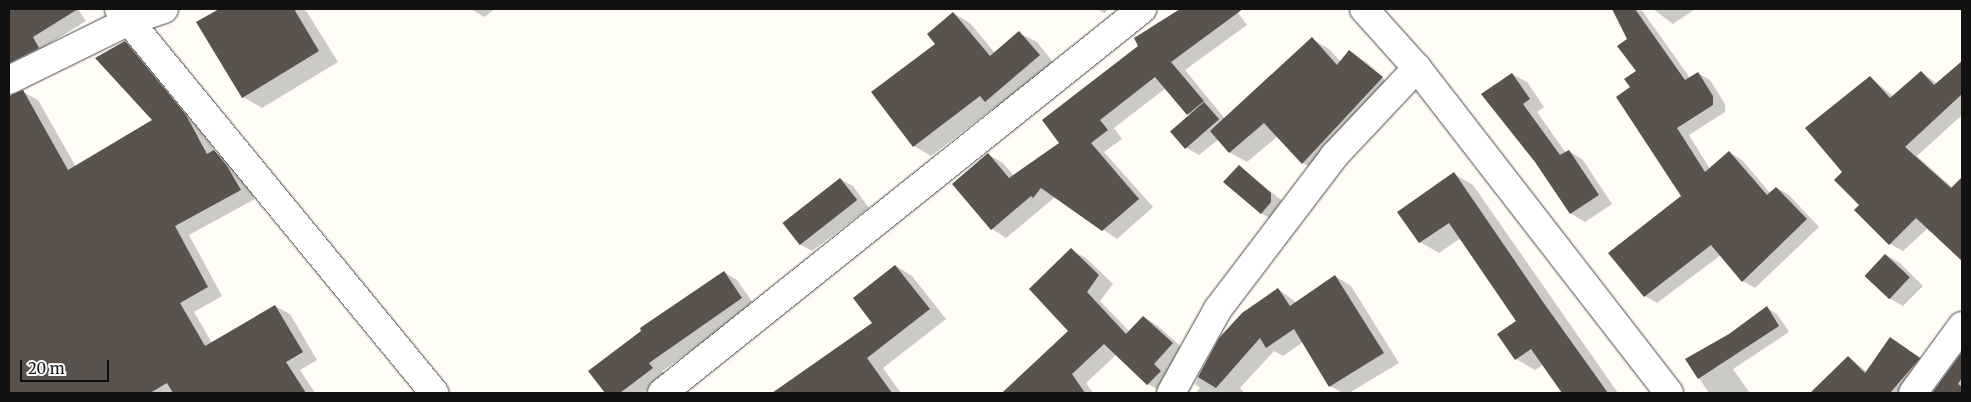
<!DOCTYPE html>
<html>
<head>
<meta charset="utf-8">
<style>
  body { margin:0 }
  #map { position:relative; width:1971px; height:402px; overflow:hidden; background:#fffdf5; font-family:Merriweather,serif }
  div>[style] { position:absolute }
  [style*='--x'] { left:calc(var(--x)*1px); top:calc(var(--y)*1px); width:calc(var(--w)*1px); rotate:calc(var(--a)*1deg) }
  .shadow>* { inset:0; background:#0003 }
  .building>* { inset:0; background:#5a524d; transform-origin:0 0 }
  .roads { filter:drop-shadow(0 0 1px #444) drop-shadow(0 0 1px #444) }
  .minor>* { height:28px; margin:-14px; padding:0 14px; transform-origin:14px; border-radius:14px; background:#fff }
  span { translate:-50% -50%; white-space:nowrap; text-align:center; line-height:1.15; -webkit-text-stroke:5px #fff; paint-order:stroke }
  .frame { position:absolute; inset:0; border:10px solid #111; pointer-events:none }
  .scale { position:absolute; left:20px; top:360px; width:89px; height:22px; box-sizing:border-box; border:2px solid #111; border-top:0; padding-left:6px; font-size:15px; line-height:18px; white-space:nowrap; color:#111; -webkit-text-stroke:4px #fff; paint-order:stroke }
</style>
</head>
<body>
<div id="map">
  <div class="shadow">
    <i style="clip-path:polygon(9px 9px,78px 9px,86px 21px,47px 45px,53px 56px,9px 78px,9px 33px,13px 31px,9px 24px)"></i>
    <i style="clip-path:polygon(221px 9px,305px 9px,338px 62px,262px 108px,243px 97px,198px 23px)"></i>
    <i style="clip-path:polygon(471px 9px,495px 9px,484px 17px)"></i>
    <i style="clip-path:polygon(1096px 9px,1109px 9px,1104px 13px)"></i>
    <i style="clip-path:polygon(evenodd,1177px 9px,1235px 9px,1247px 25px,1185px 70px,1225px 119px,1312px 39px,1329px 49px,1341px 62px,1350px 51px,1400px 88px,1320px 173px,1303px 163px,1278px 136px,1247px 162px,1229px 152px,1219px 139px,1199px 155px,1185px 147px,1190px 115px,1166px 88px,1114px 128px,1122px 139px,1104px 152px,1153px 207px,1117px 239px,1055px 197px,1006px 238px,992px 229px,989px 155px,1003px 163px,1014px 176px,1060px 143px,1140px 46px,1179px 11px,1177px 9px,1364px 60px,1389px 80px,1387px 82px,1364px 63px,1364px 60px)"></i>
    <i style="clip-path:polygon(1614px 9px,1641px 9px,1690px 78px,1698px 73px,1710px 80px,1725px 104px,1725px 112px,1689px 135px,1710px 169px,1730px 153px,1742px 160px,1771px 194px,1777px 188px,1789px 195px,1819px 227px,1755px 288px,1743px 281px,1721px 255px,1657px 303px,1645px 296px,1683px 196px,1632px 87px,1637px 71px,1629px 39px)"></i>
    <i style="clip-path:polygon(1653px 9px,1695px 9px,1673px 24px)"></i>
    <i style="clip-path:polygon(953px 13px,970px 23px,995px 53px,1019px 33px,1037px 42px,1056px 66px,1003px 111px,995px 107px,931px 156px,914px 146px,937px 44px)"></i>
    <i style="clip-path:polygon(125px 42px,140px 51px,200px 124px,215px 152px,229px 160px,242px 175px,255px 199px,189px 235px,222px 296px,194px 312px,212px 343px,275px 306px,290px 314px,317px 360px,300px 370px,315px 393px,9px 393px,9px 100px,23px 92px,38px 100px,76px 167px,154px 120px)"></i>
    <i style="clip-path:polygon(1962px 62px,1962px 115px,1917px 156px,1953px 188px,1962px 179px,1962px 259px,1928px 228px,1903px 251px,1890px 244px,1861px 205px,1843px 172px,1870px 77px,1894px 97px,1921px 72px,1938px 84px)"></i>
    <i style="clip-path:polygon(1512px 74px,1527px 82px,1544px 107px,1537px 112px,1566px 153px,1569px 151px,1583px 160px,1612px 204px,1585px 222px,1570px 213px,1536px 161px)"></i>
    <i style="clip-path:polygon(1239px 166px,1285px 203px,1276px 222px,1261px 213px)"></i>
    <i style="clip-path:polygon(1454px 174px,1473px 185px,1618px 393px,1564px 393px,1544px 364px,1535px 370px,1516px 359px,1518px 321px,1461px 238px,1439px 253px,1420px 242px)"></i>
    <i style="clip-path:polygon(840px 179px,853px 186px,869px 208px,812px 251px,799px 244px)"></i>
    <i style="clip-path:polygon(1071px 250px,1086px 258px,1113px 284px,1100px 301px,1130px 332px,1144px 317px,1158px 326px,1187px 352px,1163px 392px,1148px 384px,1117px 354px,1086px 383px,1093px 393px,1001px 393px,1070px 331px)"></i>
    <i style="clip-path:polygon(1886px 255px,1900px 263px,1923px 286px,1903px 306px,1889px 298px)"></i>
    <i style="clip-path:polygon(896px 266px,912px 276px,946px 319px,883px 368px,901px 393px,787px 393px,783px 388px,874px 323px)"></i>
    <i style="clip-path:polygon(724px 272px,737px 280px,755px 306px,662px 371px,666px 376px,643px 393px,607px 393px,590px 371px)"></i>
    <i style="clip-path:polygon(1335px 276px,1351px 286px,1399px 363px,1349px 393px,1343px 393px,1330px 386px,1303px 342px,1283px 356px,1274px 351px,1240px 388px,1244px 393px,1196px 393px,1200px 388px,1195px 384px,1220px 339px,1278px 289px,1297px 303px)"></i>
    <i style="clip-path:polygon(1767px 308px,1777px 314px,1789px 332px,1733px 369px,1750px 393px,1709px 393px,1686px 359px,1729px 335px)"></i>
    <i style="clip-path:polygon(1901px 345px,1929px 364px,1905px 393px,1829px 393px,1820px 385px,1849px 357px,1867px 372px)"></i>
    <i style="clip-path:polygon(1962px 354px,1962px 393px,1934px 393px)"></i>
  </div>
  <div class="building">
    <i style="clip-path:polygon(9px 9px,78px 9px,33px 37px,39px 48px,9px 63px)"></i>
    <i style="clip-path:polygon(219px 9px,294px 9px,319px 51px,242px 98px,196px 22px)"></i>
    <i style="clip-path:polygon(1180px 9px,1243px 9px,1171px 62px,1204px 101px,1187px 115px,1155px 77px,1100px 120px,1108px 130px,1091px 143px,1139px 199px,1102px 231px,1041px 188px,1033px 198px,1031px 196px,991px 230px,952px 184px,988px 153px,1009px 178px,1059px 143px,1042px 120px,1138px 46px,1134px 38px)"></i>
    <i style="clip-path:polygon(1612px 9px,1635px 9px,1685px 80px,1698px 72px,1713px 96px,1713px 105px,1677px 128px,1705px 172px,1729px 151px,1767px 195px,1776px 187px,1807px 219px,1742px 282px,1711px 245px,1644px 297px,1608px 253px,1681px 196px,1616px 97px,1630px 87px,1624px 79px,1636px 71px,1617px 46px,1627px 39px)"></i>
    <i style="clip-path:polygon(953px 12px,990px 56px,1019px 31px,1040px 55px,985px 102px,980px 96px,913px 147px,871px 92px,935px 44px,927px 34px)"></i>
    <i style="clip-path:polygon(1312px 37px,1337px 65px,1349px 50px,1383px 77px,1302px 164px,1264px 123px,1229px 153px,1210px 131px)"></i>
    <i style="clip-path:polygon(125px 41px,186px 115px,207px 154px,214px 150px,227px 166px,241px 190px,175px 226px,208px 287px,180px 303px,205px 346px,275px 305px,303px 352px,286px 362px,306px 393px,173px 393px,167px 383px,150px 393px,9px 393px,9px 96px,23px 90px,68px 170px,152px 120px,95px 58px)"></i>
    <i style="clip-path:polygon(1962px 61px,1962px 94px,1905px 147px,1951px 188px,1962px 177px,1962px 261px,1916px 218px,1889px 245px,1854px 210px,1859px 205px,1834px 180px,1842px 172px,1805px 128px,1870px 76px,1890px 98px,1921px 71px,1934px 85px)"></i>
    <i style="clip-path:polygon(1512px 73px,1530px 99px,1523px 104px,1560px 155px,1569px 150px,1599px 195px,1570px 214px,1535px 162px,1481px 94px)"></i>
    <i style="left:1204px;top:102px;width:23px;height:45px;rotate:49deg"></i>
    <i style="clip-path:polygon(1239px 165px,1271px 193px,1271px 202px,1261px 214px,1223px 182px)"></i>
    <i style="clip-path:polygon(1454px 172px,1543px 302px,1608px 393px,1562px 393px,1531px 349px,1515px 360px,1497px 334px,1516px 321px,1449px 223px,1419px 243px,1397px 212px)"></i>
    <i style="left:840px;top:178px;width:28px;height:73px;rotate:52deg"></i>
    <i style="clip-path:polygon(1071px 248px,1099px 275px,1087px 292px,1126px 334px,1143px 316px,1173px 343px,1154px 364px,1161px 371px,1147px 385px,1104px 344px,1072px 374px,1085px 393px,1002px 393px,1068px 331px,1029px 289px)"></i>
    <i style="left:1885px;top:254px;width:34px;height:30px;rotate:43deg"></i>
    <i style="clip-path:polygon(895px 265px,930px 309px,867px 358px,892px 393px,772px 393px,872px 323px,853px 298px)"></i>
    <i style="clip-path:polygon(724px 271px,742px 298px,649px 363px,653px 368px,620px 393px,605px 393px,588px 371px,641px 331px,640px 328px)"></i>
    <i style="clip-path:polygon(1335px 275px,1384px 353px,1329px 387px,1294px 329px,1266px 348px,1260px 338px,1216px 388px,1198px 377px,1219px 338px,1242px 313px,1278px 288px,1290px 306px)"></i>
    <i style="clip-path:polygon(1767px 306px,1779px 326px,1698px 379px,1685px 359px,1729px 334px)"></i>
    <i style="clip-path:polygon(1890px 337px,1920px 358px,1890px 393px,1810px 393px,1848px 356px,1865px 373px)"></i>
    <i style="clip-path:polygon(1962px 352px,1962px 378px,1958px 384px,1962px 387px,1962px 393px,1932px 393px)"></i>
  </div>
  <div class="roads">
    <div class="minor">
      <i style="--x:119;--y:9;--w:497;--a:50.6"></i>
      <i style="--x:1364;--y:9;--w:79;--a:48.1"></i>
      <i style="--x:1417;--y:68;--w:411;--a:52.2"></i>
      <i style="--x:9;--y:80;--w:134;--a:-26.2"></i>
      <i style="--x:129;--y:21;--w:37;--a:-19"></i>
      <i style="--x:662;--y:393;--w:615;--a:-38.66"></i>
      <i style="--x:1171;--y:393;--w:96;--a:-60.8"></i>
      <i style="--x:1218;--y:309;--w:192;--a:-52.8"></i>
      <i style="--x:1334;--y:156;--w:121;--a:-46.7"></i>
      <i style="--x:1913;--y:393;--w:83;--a:-53.8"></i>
    </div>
  </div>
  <div class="frame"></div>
  <div class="scale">20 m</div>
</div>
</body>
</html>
